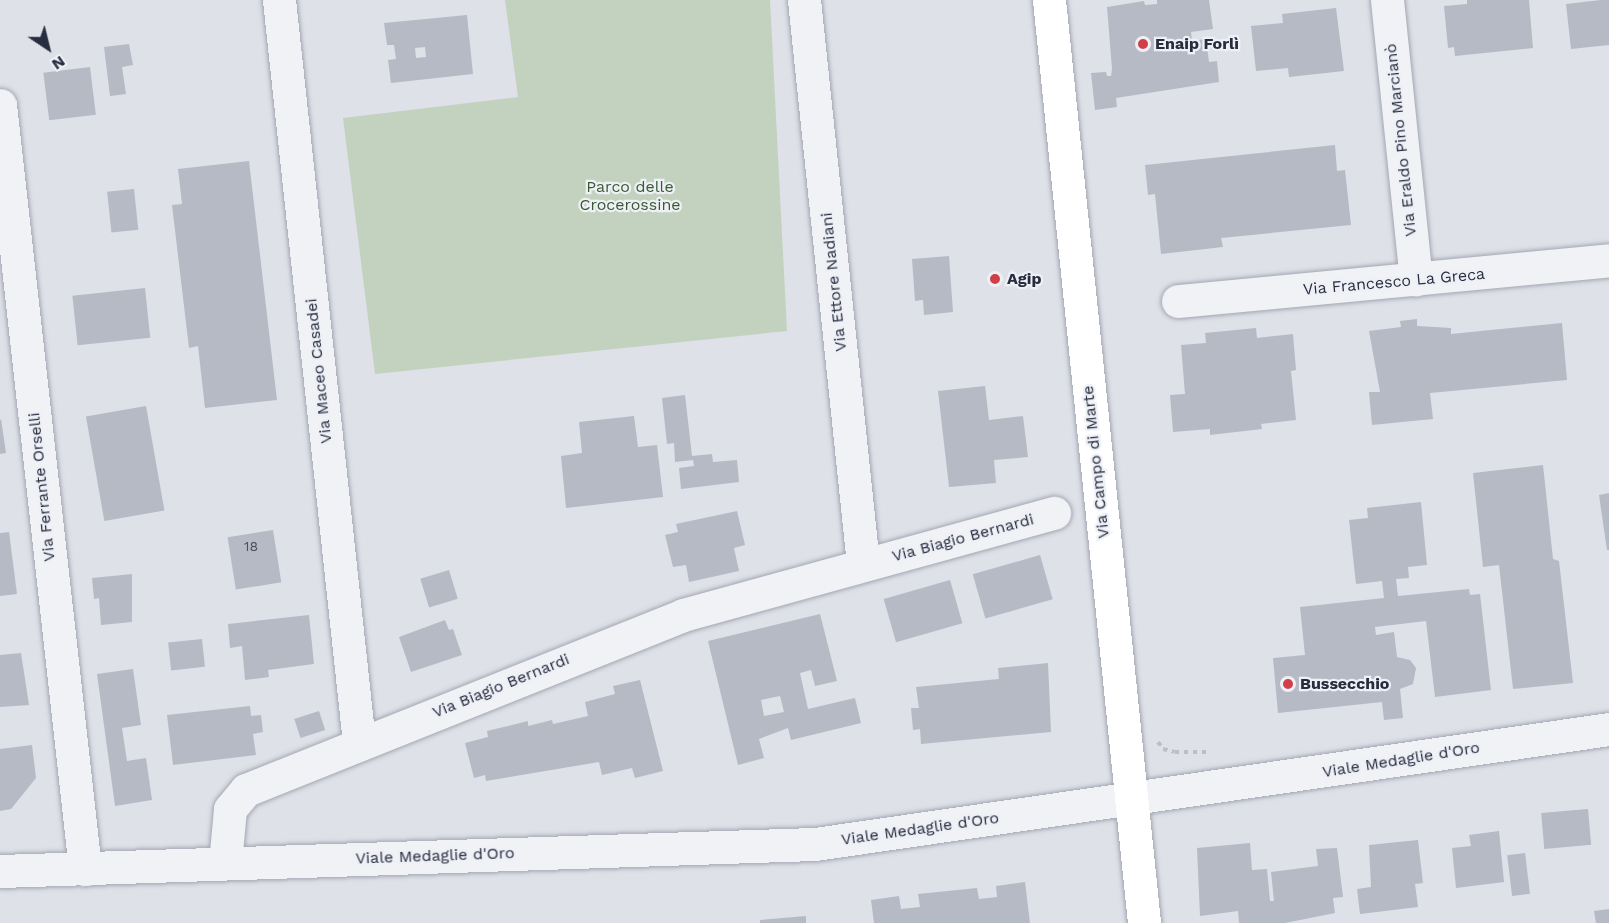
<!DOCTYPE html>
<html>
<head>
<meta charset="utf-8">
<style>
  body { margin:0 }
  #map { position:relative; width:1609px; height:923px; overflow:hidden; background:#dee1e8; font-family:"Work Sans",sans-serif }
  div>[style] { position:absolute }
  [style*='--x'] { left:calc(var(--x)*1px); top:calc(var(--y)*1px); width:calc(var(--w)*1px); rotate:calc(var(--a)*1deg) }
  .green>* { inset:0; background:#c2d2bf }
  .building>* { inset:0; background:#b5bac5; transform-origin:0 0 }
  .path>* { height:4px; margin-top:-2px; transform-origin:0; background:repeating-linear-gradient(90deg,#bcbfc6 0 4.5px,transparent 0 9px) }
  .roads { filter:drop-shadow(0 0 2px #a3a7b2) drop-shadow(0 0 2px #a3a7b2) }
  .minor>* { height:33px; margin:-16.5px; padding:0 16.5px; transform-origin:16.5px; border-radius:16.5px; background:#f1f2f6 }
  .major>* { height:33px; margin:-16.5px; padding:0 16.5px; transform-origin:16.5px; border-radius:16.5px; background:#fff }
  .dots>* { width:16px; height:16px; translate:-50% -50%; box-sizing:border-box; border:3px solid #eef0f6; border-radius:50% }
  span { translate:-50% -50%; white-space:nowrap; text-align:center; line-height:1.15; -webkit-text-stroke:4.5px #eef0f6; paint-order:stroke }
  .number-label { font-size:14px; color:#4a5060 }
  .number-label span { -webkit-text-stroke-width:0 }
  .poi-label { font-size:16px; color:#272d3f; font-weight:700 }
  .left { translate:0 -50%; text-align:left }
  .street-label { font-size:16px; color:#272d3f }
  .park-label { font-size:16px; color:#385b34 }
  .north { position:absolute; left:18px; top:18px; width:60px; height:60px; -webkit-text-stroke:4px #eef0f6; paint-order:stroke; rotate:145deg; font-size:16px; font-weight:700; line-height:24px; text-align:center; color:#272d3f }
  .north::after { content:''; display:block; margin:auto; width:21px; height:27px; background:#272d3f; clip-path:polygon(50% 0,100% 100%,50% 72%,0 100%) }
</style>
</head>
<body>
<div id="map">
  <div class="green">
    <i style="clip-path:polygon(505px 0,770px 0,787px 331px,375px 374px,343px 118px,518px 97px)"></i>
  </div>
  <div class="building">
    <i style="clip-path:polygon(1157px 0,1209px 0,1213px 29px,1191px 32px,1192px 41px,1206px 39px,1209px 62px,1217px 61px,1219px 82px,1116px 98px,1117px 107px,1095px 110px,1091px 73px,1106px 72px,1107px 76px,1111px 76px,1112px 69px,1107px 7px,1144px 1px,1145px 5px,1157px 4px)"></i>
    <i style="clip-path:polygon(1467px 0,1529px 0,1533px 48px,1455px 56px,1454px 47px,1448px 48px,1444px 6px,1467px 4px)"></i>
    <i style="clip-path:polygon(1601px 0,1609px 0,1609px 45px,1571px 49px,1566px 4px)"></i>
    <i style="clip-path:polygon(1336px 8px,1344px 71px,1289px 77px,1288px 68px,1256px 71px,1251px 26px,1283px 23px,1282px 14px)"></i>
    <i style="clip-path:polygon(evenodd,467px 15px,473px 74px,391px 83px,388px 60px,396px 59px,394px 45px,387px 45px,384px 23px,467px 15px,425px 47px,426px 57px,416px 58px,415px 48px,425px 47px)"></i>
    <i style="clip-path:polygon(129px 44px,133px 65px,122px 67px,126px 94px,110px 96px,104px 47px)"></i>
    <i style="left:90px;top:67px;width:48px;height:47px;rotate:83deg"></i>
    <i style="clip-path:polygon(1335px 145px,1337px 171px,1345px 170px,1351px 225px,1221px 238px,1223px 247px,1161px 254px,1155px 194px,1148px 195px,1145px 165px)"></i>
    <i style="clip-path:polygon(249px 161px,277px 400px,205px 408px,198px 346px,189px 348px,172px 205px,182px 204px,178px 169px)"></i>
    <i style="left:134px;top:189px;width:41px;height:27px;rotate:84deg"></i>
    <i style="clip-path:polygon(949px 256px,953px 312px,924px 315px,923px 300px,915px 301px,912px 259px)"></i>
    <i style="left:145px;top:288px;width:50px;height:73px;rotate:84deg"></i>
    <i style="clip-path:polygon(1417px 319px,1417px 326px,1451px 328px,1451px 334px,1562px 323px,1567px 380px,1430px 393px,1433px 419px,1372px 425px,1369px 392px,1380px 392px,1369px 331px,1401px 327px,1400px 321px)"></i>
    <i style="clip-path:polygon(1256px 328px,1257px 338px,1293px 334px,1296px 370px,1291px 371px,1296px 420px,1261px 424px,1262px 429px,1210px 435px,1210px 429px,1173px 432px,1170px 395px,1185px 394px,1181px 345px,1206px 343px,1205px 333px)"></i>
    <i style="clip-path:polygon(985px 386px,989px 420px,1023px 416px,1028px 457px,994px 460px,996px 483px,949px 487px,938px 391px)"></i>
    <i style="clip-path:polygon(685px 395px,692px 456px,712px 454px,713px 462px,737px 460px,739px 482px,681px 489px,679px 468px,694px 466px,693px 460px,675px 462px,674px 443px,667px 444px,662px 398px)"></i>
    <i style="left:146px;top:406px;width:106px;height:61px;rotate:80deg"></i>
    <i style="clip-path:polygon(634px 416px,638px 447px,657px 445px,663px 497px,566px 508px,561px 456px,582px 453px,579px 422px)"></i>
    <i style="clip-path:polygon(1px 419px,6px 453px,0 454px,0 420px)"></i>
    <i style="clip-path:polygon(1543px 465px,1553px 559px,1559px 561px,1573px 683px,1513px 689px,1499px 565px,1483px 567px,1473px 473px)"></i>
    <i style="clip-path:polygon(1609px 493px,1609px 550px,1607px 550px,1599px 495px)"></i>
    <i style="clip-path:polygon(1421px 502px,1427px 565px,1408px 567px,1409px 578px,1396px 579px,1398px 596px,1469px 589px,1470px 595px,1480px 594px,1491px 690px,1435px 697px,1426px 621px,1375px 627px,1376px 635px,1394px 632px,1397px 657px,1410px 660px,1416px 668px,1413px 684px,1400px 689px,1403px 718px,1384px 720px,1382px 702px,1278px 713px,1273px 658px,1305px 655px,1300px 607px,1384px 598px,1382px 581px,1356px 584px,1349px 520px,1368px 518px,1367px 508px)"></i>
    <i style="clip-path:polygon(737px 511px,745px 545px,734px 548px,739px 571px,689px 582px,686px 565px,673px 567px,665px 535px,678px 532px,676px 524px)"></i>
    <i style="left:273px;top:530px;width:53px;height:46px;rotate:81deg"></i>
    <i style="clip-path:polygon(9px 532px,17px 594px,0 596px,0 533px)"></i>
    <i style="left:1040px;top:555px;width:46px;height:70px;rotate:74deg"></i>
    <i style="left:449px;top:570px;width:30px;height:30px;rotate:73deg"></i>
    <i style="clip-path:polygon(132px 574px,132px 622px,101px 625px,99px 598px,94px 599px,92px 578px)"></i>
    <i style="left:950px;top:580px;width:45px;height:69px;rotate:74deg"></i>
    <i style="clip-path:polygon(evenodd,820px 614px,837px 681px,815px 686px,811px 670px,800px 673px,808px 709px,855px 698px,861px 723px,791px 740px,788px 728px,759px 739px,764px 758px,738px 765px,708px 641px,820px 614px,780px 696px,784px 712px,764px 716px,761px 700px,780px 696px)"></i>
    <i style="clip-path:polygon(309px 615px,314px 664px,268px 670px,269px 677px,245px 680px,242px 646px,230px 648px,228px 624px)"></i>
    <i style="clip-path:polygon(445px 620px,449px 630px,453px 629px,462px 655px,411px 672px,399px 637px)"></i>
    <i style="left:202px;top:639px;width:28px;height:34px;rotate:84deg"></i>
    <i style="clip-path:polygon(21px 653px,29px 705px,0 707px,0 655px)"></i>
    <i style="clip-path:polygon(1048px 663px,1051px 732px,921px 744px,920px 729px,913px 730px,911px 708px,919px 708px,916px 687px,999px 679px,998px 668px)"></i>
    <i style="clip-path:polygon(133px 669px,141px 725px,122px 728px,127px 761px,146px 758px,152px 800px,115px 806px,97px 674px)"></i>
    <i style="clip-path:polygon(640px 680px,663px 771px,635px 778px,632px 768px,602px 775px,599px 762px,486px 781px,485px 775px,474px 778px,465px 743px,488px 737px,487px 731px,528px 721px,528px 726px,552px 720px,553px 724px,588px 716px,585px 702px,615px 694px,613px 686px)"></i>
    <i style="clip-path:polygon(250px 706px,251px 716px,261px 715px,263px 732px,253px 734px,256px 755px,173px 765px,167px 715px)"></i>
    <i style="left:319px;top:711px;width:20px;height:26px;rotate:72deg"></i>
    <i style="clip-path:polygon(32px 745px,36px 778px,11px 809px,0 811px,0 749px)"></i>
    <i style="left:1588px;top:809px;width:36px;height:47px;rotate:85deg"></i>
    <i style="clip-path:polygon(1499px 831px,1504px 882px,1456px 888px,1452px 848px,1471px 846px,1469px 835px)"></i>
    <i style="clip-path:polygon(1418px 840px,1423px 883px,1415px 884px,1418px 907px,1360px 914px,1357px 889px,1371px 887px,1369px 845px)"></i>
    <i style="clip-path:polygon(1250px 843px,1252px 870px,1267px 869px,1270px 901px,1274px 901px,1271px 872px,1318px 866px,1316px 849px,1337px 848px,1343px 897px,1333px 898px,1335px 913px,1285px 923px,1239px 923px,1238px 911px,1200px 916px,1197px 848px)"></i>
    <i style="left:1525px;top:853px;width:41px;height:18px;rotate:83deg"></i>
    <i style="clip-path:polygon(1025px 882px,1030px 923px,874px 923px,871px 900px,899px 896px,901px 909px,920px 907px,918px 894px,977px 888px,979px 899px,997px 897px,996px 886px)"></i>
    <i style="clip-path:polygon(1609px 909px,1609px 923px,1596px 923px,1594px 911px)"></i>
    <i style="clip-path:polygon(806px 916px,806px 923px,760px 923px,760px 920px)"></i>
  </div>
  <div class="path">
    <i style="--x:1158;--y:742;--w:9;--a:54"></i>
    <i style="--x:1163;--y:749;--w:12;--a:14"></i>
    <i style="--x:1175;--y:752;--w:31;--a:0"></i>
  </div>
  <div class="roads">
    <div class="minor">
      <i style="--x:279;--y:0;--w:747;--a:83.85"></i>
      <i style="--x:804;--y:0;--w:567;--a:84.03"></i>
      <i style="--x:1387;--y:0;--w:281;--a:84.1"></i>
      <i style="--x:0;--y:105;--w:769;--a:83.65"></i>
      <i style="--x:1178;--y:301;--w:433;--a:-5.4"></i>
      <i style="--x:225;--y:863;--w:54;--a:-84.7"></i>
      <i style="--x:230;--y:809;--w:25;--a:-50"></i>
      <i style="--x:246;--y:790;--w:471;--a:-21.8"></i>
      <i style="--x:683;--y:615;--w:385;--a:-15.4"></i>
      <i style="--x:0;--y:871;--w:815;--a:-1.9"></i>
      <i style="--x:815;--y:844;--w:802;--a:-8.24"></i>
    </div>
    <div class="major">
      <i style="--x:1049;--y:0;--w:928;--a:84.12"></i>
    </div>
  </div>
  <div class="dots">
    <i style="left:1143px;top:44px;background:#d13f47"></i>
    <i style="left:995px;top:279px;background:#d13f47"></i>
    <i style="left:1288px;top:684px;background:#d13f47"></i>
  </div>
  <div class="number-label">
    <span style="left:251px;top:546px">18</span>
  </div>
  <div class="poi-label">
    <span class="left" style="left:1155px;top:44px">Enaip Forlì</span>
    <span class="left" style="left:1007px;top:279px">Agip</span>
    <span class="left" style="left:1300px;top:684px">Bussecchio</span>
  </div>
  <div class="street-label">
    <span style="left:1401px;top:140px;rotate:-96deg">Via Eraldo Pino Marcianò</span>
    <span style="left:834px;top:282px;rotate:-96deg">Via Ettore Nadiani</span>
    <span style="left:1394px;top:282px;rotate:-5deg">Via Francesco La Greca</span>
    <span style="left:319px;top:371px;rotate:-96deg">Via Maceo Casadei</span>
    <span style="left:1096px;top:462px;rotate:-96deg">Via Campo di Marte</span>
    <span style="left:42px;top:487px;rotate:-96deg">Via Ferrante Orselli</span>
    <span style="left:963px;top:538px;rotate:-15deg">Via Biagio Bernardi</span>
    <span style="left:501px;top:686px;rotate:-22deg">Via Biagio Bernardi</span>
    <span style="left:1401px;top:760px;rotate:-9deg">Viale Medaglie d'Oro</span>
    <span style="left:920px;top:829px;rotate:-8deg">Viale Medaglie d'Oro</span>
    <span style="left:435px;top:856px;rotate:-2deg">Viale Medaglie d'Oro</span>
  </div>
  <div class="park-label">
    <span style="left:630px;top:196px">Parco delle<br>Crocerossine</span>
  </div>
  <div class="north">N</div>
</div>
</body>
</html>
